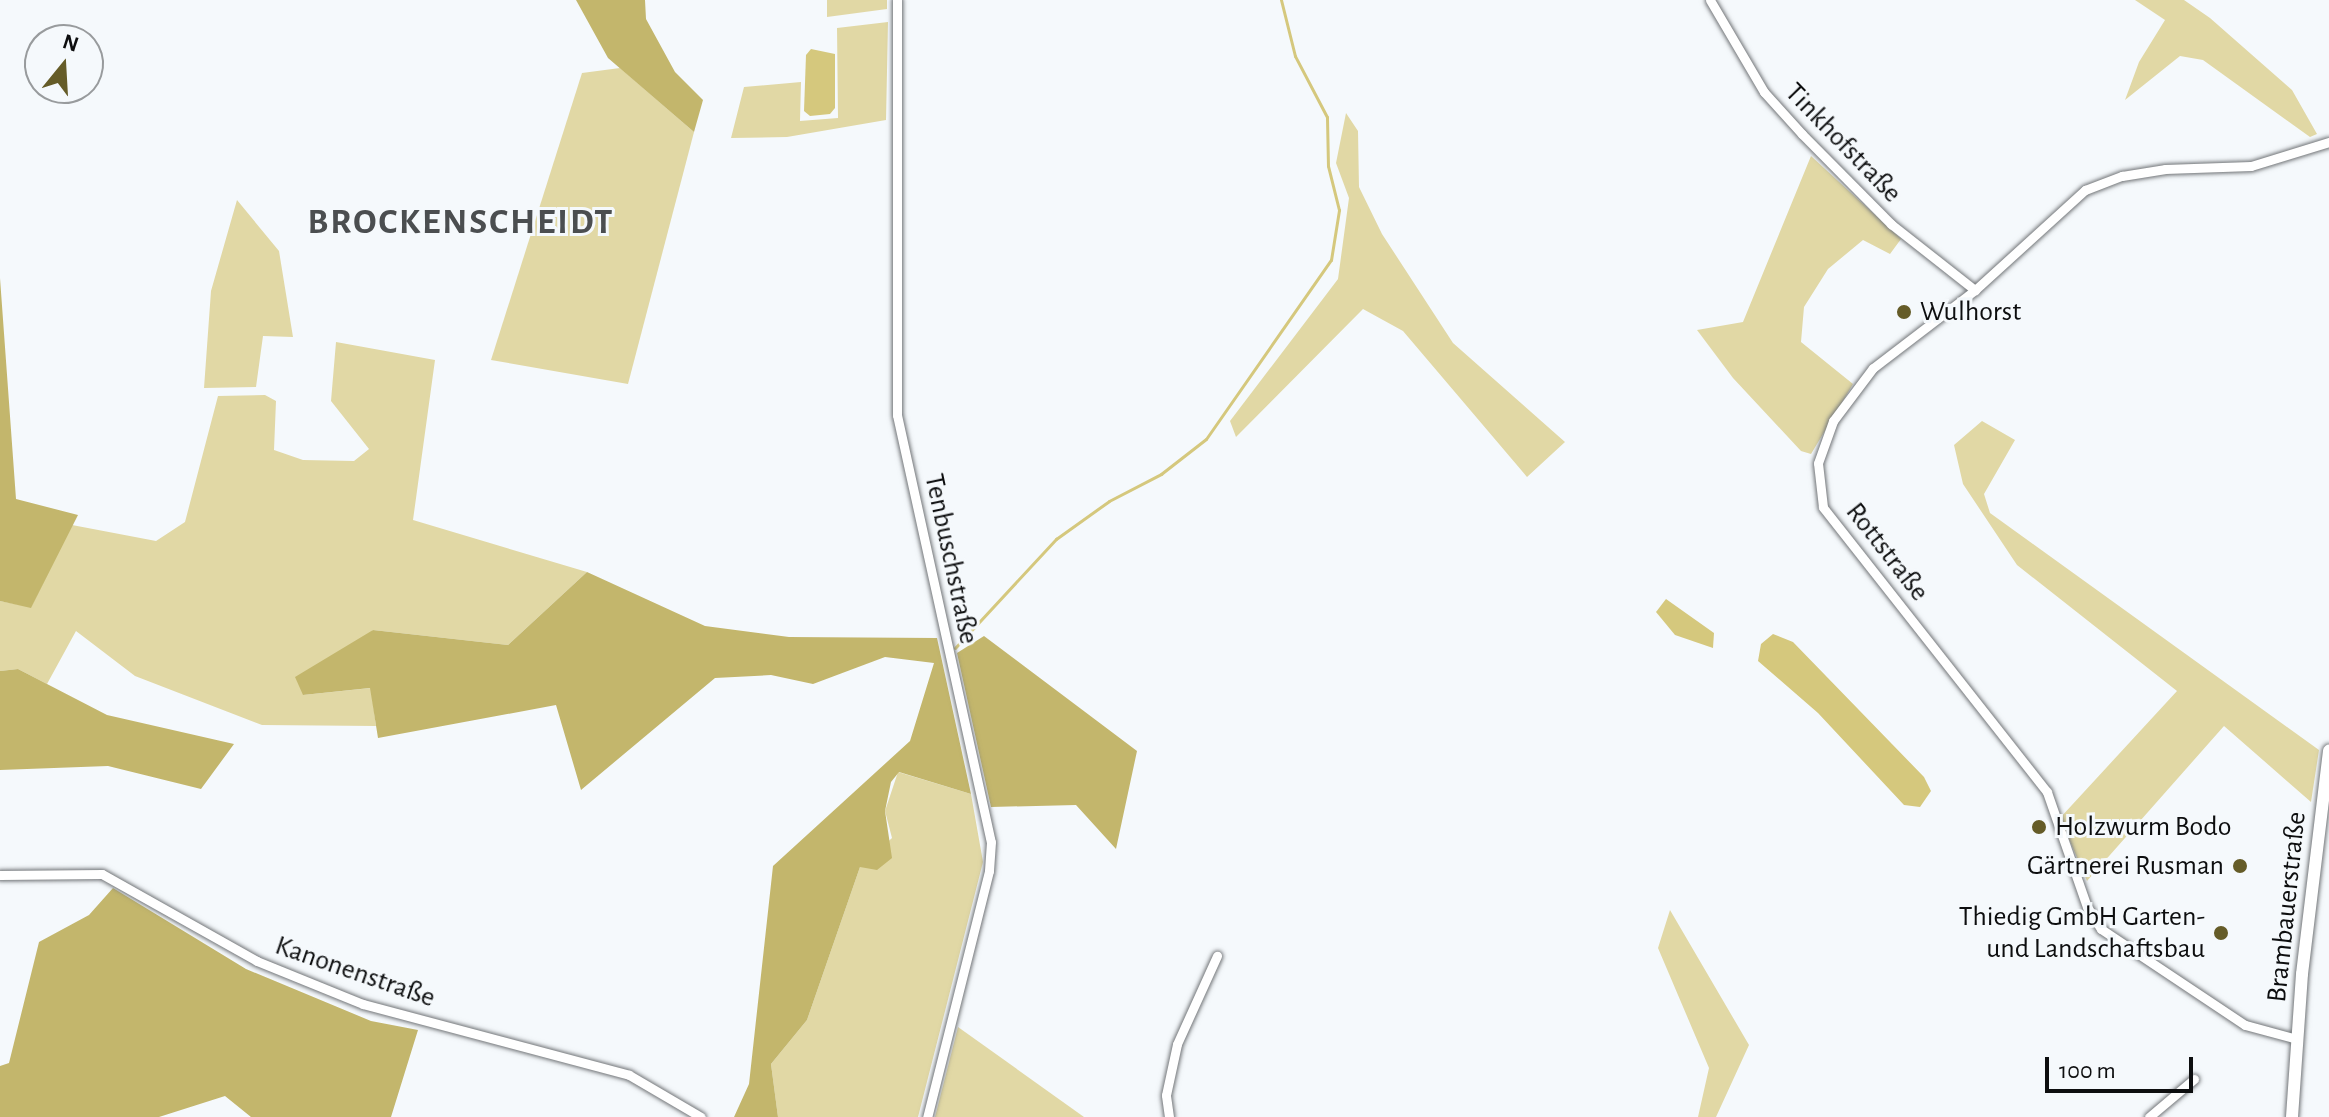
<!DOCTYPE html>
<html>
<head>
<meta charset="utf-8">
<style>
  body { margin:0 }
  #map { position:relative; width:2329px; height:1117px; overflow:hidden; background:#f5f9fc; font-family:"Alegreya Sans",sans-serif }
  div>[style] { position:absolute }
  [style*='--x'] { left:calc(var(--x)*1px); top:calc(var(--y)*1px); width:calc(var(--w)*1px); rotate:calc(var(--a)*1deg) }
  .green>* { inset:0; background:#e1d8a5 }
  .forest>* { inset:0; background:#c3b66c }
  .water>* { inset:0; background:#d5c87d }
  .stream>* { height:3px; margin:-1.5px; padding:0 1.5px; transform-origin:1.5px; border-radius:1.5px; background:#d5c87d }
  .roads { filter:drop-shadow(0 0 2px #737679) drop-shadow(0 0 2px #737679) }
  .street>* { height:9px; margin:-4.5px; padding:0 4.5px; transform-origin:4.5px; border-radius:4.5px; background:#fff }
  .secondary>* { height:12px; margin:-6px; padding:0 6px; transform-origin:6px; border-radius:6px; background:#fff }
  .dots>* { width:22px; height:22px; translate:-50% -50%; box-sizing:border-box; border:4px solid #f5f9fc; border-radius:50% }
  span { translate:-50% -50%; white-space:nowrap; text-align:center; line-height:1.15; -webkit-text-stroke:6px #f5f9fc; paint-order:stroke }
  .street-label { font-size:28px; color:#0d0e0f }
  .poi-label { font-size:28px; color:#0d0e0f }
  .left { translate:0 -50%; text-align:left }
  .right { translate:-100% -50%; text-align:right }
  .district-label { font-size:36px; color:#4b4e50; font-weight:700; letter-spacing:2px }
  .north { position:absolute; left:24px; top:24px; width:80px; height:80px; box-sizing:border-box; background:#f5f9fc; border:2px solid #989b9d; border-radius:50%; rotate:18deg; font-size:22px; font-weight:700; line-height:32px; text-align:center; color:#0d0e0f }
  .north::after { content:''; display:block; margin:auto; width:28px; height:36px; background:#655c28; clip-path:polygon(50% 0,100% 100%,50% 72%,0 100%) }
  .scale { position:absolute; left:2045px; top:1057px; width:148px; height:36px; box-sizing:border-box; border:4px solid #0d0e0f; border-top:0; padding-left:10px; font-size:24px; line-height:28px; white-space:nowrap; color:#0d0e0f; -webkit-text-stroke:6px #f5f9fc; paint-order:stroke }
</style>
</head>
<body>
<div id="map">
  <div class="green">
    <i style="clip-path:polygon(827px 0,887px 0,887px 9px,827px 17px)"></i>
    <i style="clip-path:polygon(2135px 0,2184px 0,2210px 18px,2292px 90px,2317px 134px,2310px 137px,2203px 60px,2180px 56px,2125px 100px,2139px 62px,2165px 20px)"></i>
    <i style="clip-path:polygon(888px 22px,886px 120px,787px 137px,731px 138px,744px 87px,801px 82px,800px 121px,838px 118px,837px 28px)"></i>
    <i style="clip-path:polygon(620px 68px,694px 132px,628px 384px,491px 360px,582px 73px)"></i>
    <i style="clip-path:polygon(1346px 113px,1358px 131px,1359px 187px,1382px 234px,1453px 343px,1565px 442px,1527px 477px,1403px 331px,1363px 309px,1236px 437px,1230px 421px,1338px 279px,1349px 198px,1336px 163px)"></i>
    <i style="clip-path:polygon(1811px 156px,1901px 239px,1890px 254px,1863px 240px,1828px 269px,1804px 307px,1801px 342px,1853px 384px,1811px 454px,1801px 451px,1733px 378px,1697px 330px,1743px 322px)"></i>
    <i style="clip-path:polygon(237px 200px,279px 251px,293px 337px,263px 336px,256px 387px,204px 388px,211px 291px)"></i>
    <i style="clip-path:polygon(336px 342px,435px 360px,413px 520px,587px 572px,508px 645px,373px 630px,303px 695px,371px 688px,376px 726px,262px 725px,135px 676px,76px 631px,47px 684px,18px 669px,0 671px,0 601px,31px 607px,72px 525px,156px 541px,185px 522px,218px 396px,265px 395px,276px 401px,274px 450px,303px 460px,354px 461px,369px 449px,331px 401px)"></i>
    <i style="clip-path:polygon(1982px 421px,2015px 440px,1984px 494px,1990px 513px,2319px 750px,2311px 802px,2224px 726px,2087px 881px,2060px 818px,2177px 691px,2017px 565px,1963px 484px,1954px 445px)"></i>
    <i style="clip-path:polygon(898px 772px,971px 794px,983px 862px,918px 1117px,778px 1117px,771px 1064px,807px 1020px,860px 867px,892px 838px,885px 811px)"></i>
    <i style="clip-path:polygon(1670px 910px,1749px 1045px,1716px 1117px,1698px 1117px,1709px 1068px,1658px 948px)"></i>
    <i style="clip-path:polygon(958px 1027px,1084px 1117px,935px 1117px)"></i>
  </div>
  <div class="forest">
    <i style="clip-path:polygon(576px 0,645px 0,646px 19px,675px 72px,703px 100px,694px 132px,608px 58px)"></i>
    <i style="clip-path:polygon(0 278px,16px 499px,78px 515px,31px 608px,0 601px)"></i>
    <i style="clip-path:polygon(587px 572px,705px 626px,789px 637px,937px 638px,971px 794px,899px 772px,891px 782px,885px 811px,892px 858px,877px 870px,860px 867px,807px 1020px,771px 1064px,778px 1117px,734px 1117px,749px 1084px,773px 866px,910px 741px,934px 663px,885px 657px,813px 684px,771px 675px,715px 678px,581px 790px,556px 705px,378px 738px,370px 688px,303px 695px,295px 677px,373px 630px,508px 645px)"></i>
    <i style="clip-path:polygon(984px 636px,1137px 751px,1116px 849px,1076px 805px,991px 807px,957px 653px)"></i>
    <i style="clip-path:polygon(18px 669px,107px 715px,234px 744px,201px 789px,108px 766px,0 770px,0 671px)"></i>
    <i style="clip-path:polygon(113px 888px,246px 969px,371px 1021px,418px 1030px,391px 1117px,251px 1117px,225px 1096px,159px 1117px,0 1117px,0 1066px,9px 1063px,39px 942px,89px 915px)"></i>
  </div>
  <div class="water">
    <i style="clip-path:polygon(811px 49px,835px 54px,835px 108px,830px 114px,810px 116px,804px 111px,806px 55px)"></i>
    <i style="clip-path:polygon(1666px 599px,1714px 633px,1713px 648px,1675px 635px,1656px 612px)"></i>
    <i style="clip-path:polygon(1773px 634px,1793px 642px,1924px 777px,1931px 791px,1920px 807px,1904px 805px,1818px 713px,1758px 661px,1761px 644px)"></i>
  </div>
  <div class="stream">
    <i style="--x:955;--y:648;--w:149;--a:-47.2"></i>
    <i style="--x:1056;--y:539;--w:65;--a:-35.6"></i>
    <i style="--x:1109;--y:501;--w:59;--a:-27.4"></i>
    <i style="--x:1161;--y:474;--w:57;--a:-37.9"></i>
    <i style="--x:1206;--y:439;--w:218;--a:-55.1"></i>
    <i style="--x:1331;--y:260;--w:51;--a:-80.9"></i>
    <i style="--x:1339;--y:210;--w:45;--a:-104"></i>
    <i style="--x:1328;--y:166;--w:49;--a:-91.2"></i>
    <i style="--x:1327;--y:117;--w:69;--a:-117.7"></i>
    <i style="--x:1295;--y:56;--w:58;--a:-104"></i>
  </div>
  <div class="roads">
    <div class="street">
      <i style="--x:897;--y:0;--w:415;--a:90"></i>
      <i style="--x:897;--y:415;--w:437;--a:77.6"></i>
      <i style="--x:991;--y:842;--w:29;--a:94"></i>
      <i style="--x:989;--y:871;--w:254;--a:104.1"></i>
      <i style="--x:1710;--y:0;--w:107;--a:59.6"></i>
      <i style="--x:1764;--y:92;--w:57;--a:47.9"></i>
      <i style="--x:1802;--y:134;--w:127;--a:45.3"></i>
      <i style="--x:1891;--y:224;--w:107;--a:38.2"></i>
      <i style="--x:0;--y:875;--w:102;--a:-0.6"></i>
      <i style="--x:102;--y:874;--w:178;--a:29.3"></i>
      <i style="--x:257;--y:961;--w:114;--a:22.1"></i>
      <i style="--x:363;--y:1004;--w:275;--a:14.9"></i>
      <i style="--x:629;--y:1075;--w:83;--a:30.3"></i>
      <i style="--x:2297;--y:1039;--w:54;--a:-164.9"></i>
      <i style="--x:2245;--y:1025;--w:173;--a:-146.3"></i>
      <i style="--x:2101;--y:929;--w:26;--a:-122"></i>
      <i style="--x:2087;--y:907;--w:122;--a:-109.2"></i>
      <i style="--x:2047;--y:792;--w:362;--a:-128.2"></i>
      <i style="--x:1823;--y:507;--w:44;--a:-96.5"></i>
      <i style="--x:1818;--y:463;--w:45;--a:-70.3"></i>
      <i style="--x:1833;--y:421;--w:66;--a:-53"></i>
      <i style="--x:1873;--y:368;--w:128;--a:-37.4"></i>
      <i style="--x:1975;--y:290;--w:149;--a:-42.3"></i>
      <i style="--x:2085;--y:190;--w:40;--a:-21"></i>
      <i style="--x:2122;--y:176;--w:44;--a:-9.2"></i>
      <i style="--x:2165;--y:169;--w:86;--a:-2"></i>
      <i style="--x:2251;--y:166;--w:82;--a:-17.1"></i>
      <i style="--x:1169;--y:1117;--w:22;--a:-98"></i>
      <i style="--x:1166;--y:1095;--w:52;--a:-77.8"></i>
      <i style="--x:1177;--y:1044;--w:97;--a:-65.6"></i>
      <i style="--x:2149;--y:1117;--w:59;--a:-40.2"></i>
    </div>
    <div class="secondary">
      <i style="--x:2292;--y:1117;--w:143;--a:-86"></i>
      <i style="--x:2302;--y:974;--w:225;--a:-83.1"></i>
    </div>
  </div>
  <div class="dots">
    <i style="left:1904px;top:312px;background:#655c28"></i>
    <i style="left:2039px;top:827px;background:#655c28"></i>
    <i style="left:2240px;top:866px;background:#655c28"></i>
    <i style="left:2221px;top:933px;background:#655c28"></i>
  </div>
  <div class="street-label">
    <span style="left:1843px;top:143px;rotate:46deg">Tinkhofstraße</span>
    <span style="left:1887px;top:552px;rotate:52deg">Rottstraße</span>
    <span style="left:951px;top:559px;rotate:78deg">Tenbuschstraße</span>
    <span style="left:2287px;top:907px;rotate:-84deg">Brambauerstraße</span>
    <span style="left:355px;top:972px;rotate:19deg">Kanonenstraße</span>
  </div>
  <div class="poi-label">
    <span class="left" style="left:1920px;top:312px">Wulhorst</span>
    <span class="left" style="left:2055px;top:827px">Holzwurm Bodo</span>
    <span class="right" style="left:2224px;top:866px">Gärtnerei Rusman</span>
    <span class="right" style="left:2205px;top:933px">Thiedig GmbH Garten-<br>und Landschaftsbau</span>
  </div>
  <div class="district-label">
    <span style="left:461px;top:223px">BROCKENSCHEIDT</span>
  </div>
  <div class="north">N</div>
  <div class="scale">100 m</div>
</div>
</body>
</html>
